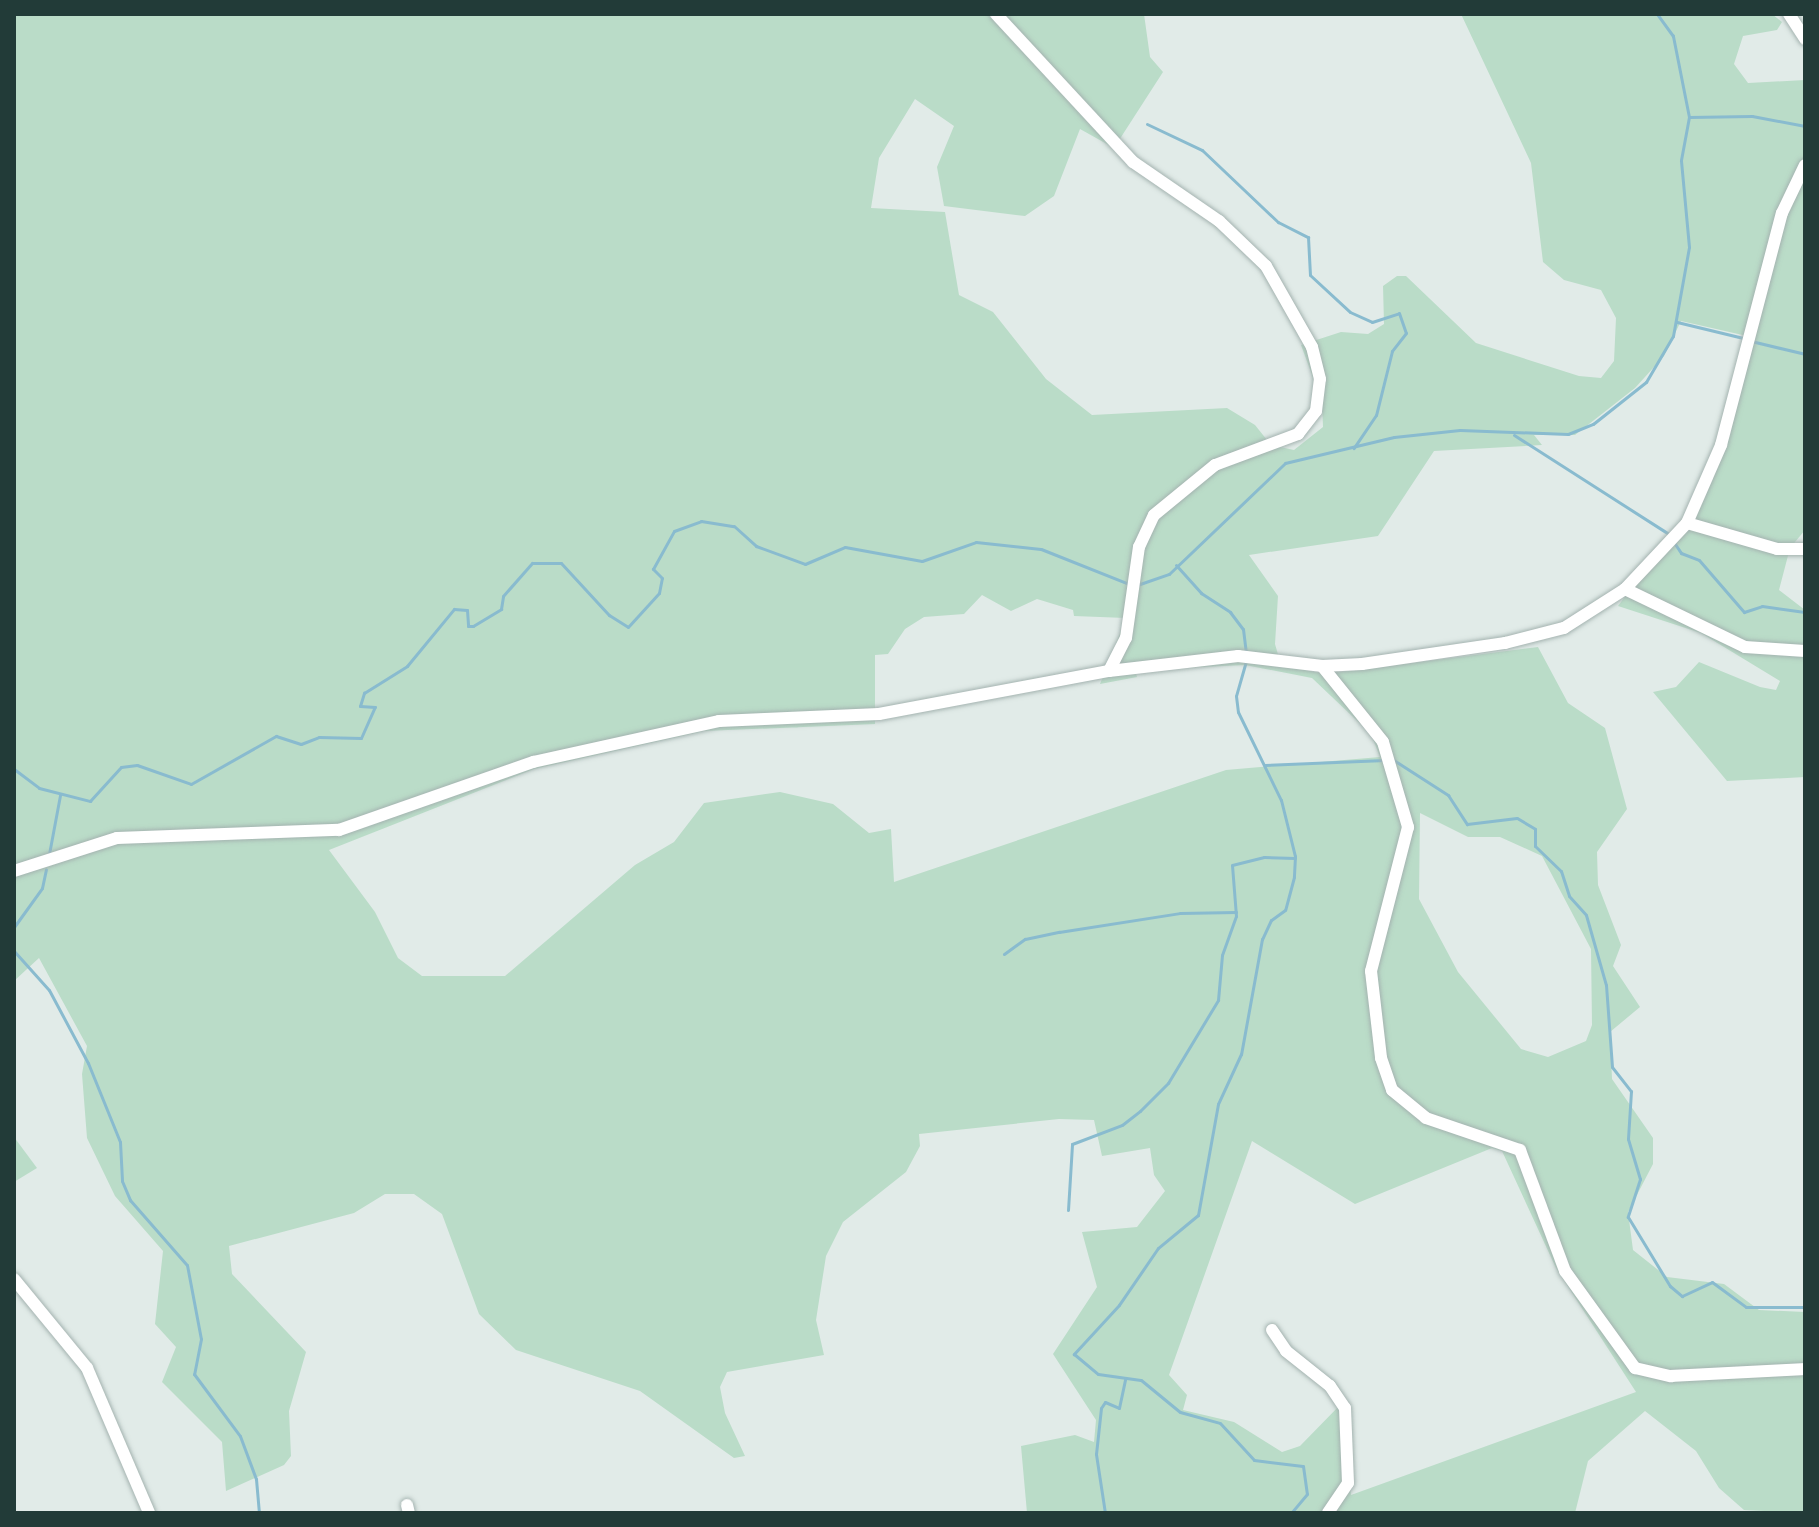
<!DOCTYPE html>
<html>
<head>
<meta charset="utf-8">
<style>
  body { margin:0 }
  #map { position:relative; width:1819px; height:1527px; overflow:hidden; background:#e1ebe8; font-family:"Varela Round",sans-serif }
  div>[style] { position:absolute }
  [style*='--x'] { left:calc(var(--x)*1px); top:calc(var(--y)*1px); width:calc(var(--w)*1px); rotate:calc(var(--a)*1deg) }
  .green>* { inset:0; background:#badcc8 }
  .stream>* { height:3px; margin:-1.5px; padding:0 1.5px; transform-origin:1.5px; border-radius:1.5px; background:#89bbcf }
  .roads { filter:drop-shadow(0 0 2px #a4b3b0) drop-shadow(0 0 2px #a4b3b0) }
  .minor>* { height:12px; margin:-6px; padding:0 6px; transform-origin:6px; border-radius:6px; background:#fff }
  span { translate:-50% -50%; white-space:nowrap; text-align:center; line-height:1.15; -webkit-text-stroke:6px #f1f8f5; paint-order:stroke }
  .frame { position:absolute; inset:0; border:16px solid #223b38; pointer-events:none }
</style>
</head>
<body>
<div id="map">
  <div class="green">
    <i style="clip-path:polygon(evenodd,14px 14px,1144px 14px,1150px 57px,1163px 72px,1114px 148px,1080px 129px,1054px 196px,1025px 216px,944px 206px,937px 167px,954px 126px,915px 99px,879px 158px,871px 208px,945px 212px,959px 295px,993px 312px,1046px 379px,1092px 415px,1227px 408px,1255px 425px,1271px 445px,1294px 450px,1323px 427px,1322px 402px,1301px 345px,1341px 332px,1368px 334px,1384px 324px,1383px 286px,1397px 276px,1406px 276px,1476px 343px,1579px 376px,1601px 378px,1614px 361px,1616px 318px,1601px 290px,1564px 280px,1543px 262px,1531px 163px,1461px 14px,1772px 14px,1782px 22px,1777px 30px,1743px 36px,1734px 64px,1748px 83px,1805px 80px,1805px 530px,1790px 548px,1779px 590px,1805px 610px,1805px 777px,1727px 781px,1653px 692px,1676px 687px,1699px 662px,1760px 687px,1776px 690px,1780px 681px,1701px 633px,1618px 606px,1708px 485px,1730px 436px,1747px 336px,1681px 321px,1664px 356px,1635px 388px,1575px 435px,1534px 435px,1542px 445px,1434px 451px,1378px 536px,1249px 555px,1278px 596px,1275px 644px,1281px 665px,1325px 674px,1538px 647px,1568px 703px,1605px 728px,1627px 809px,1597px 852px,1598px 885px,1621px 945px,1613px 966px,1640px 1007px,1610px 1032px,1612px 1079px,1653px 1138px,1653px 1164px,1628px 1212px,1633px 1250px,1667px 1277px,1724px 1284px,1759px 1310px,1805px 1312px,1805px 1513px,1744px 1510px,1719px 1488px,1696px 1451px,1645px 1411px,1588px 1461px,1575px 1513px,1027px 1513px,1021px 1446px,1075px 1435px,1094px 1442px,1096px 1420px,1053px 1354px,1097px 1287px,1082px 1232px,1137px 1227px,1165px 1191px,1154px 1175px,1150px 1148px,1102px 1156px,1094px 1120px,1059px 1119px,919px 1134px,920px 1146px,906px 1172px,843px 1222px,826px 1256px,816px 1320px,824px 1355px,727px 1372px,720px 1387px,725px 1413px,745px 1456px,734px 1458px,640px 1391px,516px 1350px,479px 1314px,442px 1214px,414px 1194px,385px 1194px,354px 1213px,229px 1246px,232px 1274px,306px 1352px,289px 1411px,291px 1456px,284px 1465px,226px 1491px,222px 1442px,162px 1382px,176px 1347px,155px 1324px,163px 1251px,115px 1196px,87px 1138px,82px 1074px,87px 1046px,39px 958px,14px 981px,14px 14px,982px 595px,1011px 611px,1037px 599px,1073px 610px,1074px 616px,1126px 618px,1100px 684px,1137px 677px,1135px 670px,1245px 665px,1312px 678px,1371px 734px,1380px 757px,1226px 770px,894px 882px,891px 829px,869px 833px,833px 804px,780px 792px,704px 803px,674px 842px,635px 865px,505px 976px,422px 976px,398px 958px,375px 912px,329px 850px,534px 769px,704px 731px,875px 724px,875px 655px,888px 654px,905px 629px,924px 617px,964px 614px,982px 595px,14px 14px,1420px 813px,1468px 837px,1500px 837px,1542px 856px,1591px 949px,1592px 1025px,1586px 1041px,1548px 1057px,1521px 1049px,1458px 972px,1419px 899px,1420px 813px,14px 14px,1252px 1141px,1355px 1204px,1492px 1148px,1502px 1151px,1556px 1268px,1636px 1392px,1351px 1495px,1341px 1404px,1300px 1446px,1282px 1452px,1234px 1422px,1183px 1410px,1187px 1395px,1169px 1375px,1252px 1141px)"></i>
    <i style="clip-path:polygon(14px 1137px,37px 1168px,14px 1182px)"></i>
  </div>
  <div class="stream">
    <i style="--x:1689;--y:117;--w:63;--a:-0.9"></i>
    <i style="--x:1752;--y:116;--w:54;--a:10.7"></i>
    <i style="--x:1147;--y:124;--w:61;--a:25.3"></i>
    <i style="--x:1202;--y:150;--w:105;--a:43.5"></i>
    <i style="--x:1278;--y:222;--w:34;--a:27"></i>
    <i style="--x:1308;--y:237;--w:38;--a:87"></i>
    <i style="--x:1310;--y:275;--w:54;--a:42.8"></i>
    <i style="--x:1350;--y:312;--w:24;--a:24"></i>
    <i style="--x:1372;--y:322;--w:28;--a:-18"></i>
    <i style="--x:1399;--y:313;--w:21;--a:71"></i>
    <i style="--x:1406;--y:333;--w:23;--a:128"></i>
    <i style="--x:1392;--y:351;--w:66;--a:104"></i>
    <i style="--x:1376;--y:415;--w:40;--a:124"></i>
    <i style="--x:1677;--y:322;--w:68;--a:13.6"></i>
    <i style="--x:1751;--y:341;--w:56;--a:13.5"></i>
    <i style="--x:1514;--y:435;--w:184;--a:32.6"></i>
    <i style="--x:1675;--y:544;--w:11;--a:56"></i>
    <i style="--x:1681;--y:553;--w:19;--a:21"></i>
    <i style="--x:1699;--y:560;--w:69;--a:49.1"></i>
    <i style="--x:1744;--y:612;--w:19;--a:-18"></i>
    <i style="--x:1762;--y:606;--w:43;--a:7.9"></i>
    <i style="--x:1176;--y:565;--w:38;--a:48"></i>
    <i style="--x:1201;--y:593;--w:35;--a:33"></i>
    <i style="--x:1230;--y:612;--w:21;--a:53"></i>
    <i style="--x:1243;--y:629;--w:24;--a:83"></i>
    <i style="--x:1137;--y:585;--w:34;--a:-19"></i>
    <i style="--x:1169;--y:574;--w:161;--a:-43.7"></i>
    <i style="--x:1285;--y:463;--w:112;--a:-13.4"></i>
    <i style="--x:1394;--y:437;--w:66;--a:-6.1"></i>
    <i style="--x:1460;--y:430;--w:108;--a:2.1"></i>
    <i style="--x:1568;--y:434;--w:27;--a:-22"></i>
    <i style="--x:1593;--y:424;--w:68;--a:-38.4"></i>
    <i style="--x:1646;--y:382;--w:53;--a:-59.6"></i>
    <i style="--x:1673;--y:336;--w:90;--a:-79.8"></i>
    <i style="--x:1689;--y:247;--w:87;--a:-95.3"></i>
    <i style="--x:1681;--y:160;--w:44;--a:-79.5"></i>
    <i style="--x:1689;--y:117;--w:83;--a:-101.2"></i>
    <i style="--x:1673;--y:36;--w:27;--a:-126"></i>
    <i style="--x:1246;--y:661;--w:36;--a:106"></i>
    <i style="--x:1236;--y:696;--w:16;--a:83"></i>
    <i style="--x:1238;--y:712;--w:98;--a:64"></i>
    <i style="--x:1281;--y:800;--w:58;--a:76"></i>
    <i style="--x:1295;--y:856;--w:21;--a:93"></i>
    <i style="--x:1294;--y:877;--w:34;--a:105"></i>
    <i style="--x:1285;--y:910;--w:17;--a:144"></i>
    <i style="--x:1271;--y:920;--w:21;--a:115"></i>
    <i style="--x:1262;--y:939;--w:117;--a:100.3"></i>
    <i style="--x:1241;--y:1054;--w:55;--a:114.7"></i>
    <i style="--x:1218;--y:1104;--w:113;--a:100.2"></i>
    <i style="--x:1198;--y:1215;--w:52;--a:140.5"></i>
    <i style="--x:1158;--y:1248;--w:69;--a:124.4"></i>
    <i style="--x:1119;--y:1305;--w:67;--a:132.6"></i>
    <i style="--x:1074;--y:1354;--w:31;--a:40"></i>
    <i style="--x:1098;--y:1374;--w:43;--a:7.9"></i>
    <i style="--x:1141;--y:1380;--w:50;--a:39.4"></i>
    <i style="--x:1180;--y:1412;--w:41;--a:15.4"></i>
    <i style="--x:1220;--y:1423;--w:50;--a:47.4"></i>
    <i style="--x:1254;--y:1460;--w:49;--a:7"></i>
    <i style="--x:1303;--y:1466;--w:28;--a:82"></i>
    <i style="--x:1307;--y:1494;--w:25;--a:130"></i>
    <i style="--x:1392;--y:759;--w:67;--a:32.7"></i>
    <i style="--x:1448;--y:795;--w:35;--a:57"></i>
    <i style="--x:1467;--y:824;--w:50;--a:-6.8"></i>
    <i style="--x:1517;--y:818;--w:21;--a:31"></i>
    <i style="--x:1535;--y:829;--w:17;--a:90"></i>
    <i style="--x:1535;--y:846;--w:36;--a:44"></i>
    <i style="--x:1561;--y:871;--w:26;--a:72"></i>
    <i style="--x:1569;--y:896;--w:25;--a:48"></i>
    <i style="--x:1586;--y:915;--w:73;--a:74.1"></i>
    <i style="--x:1606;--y:985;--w:82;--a:85.8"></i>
    <i style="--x:1612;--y:1067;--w:31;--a:52"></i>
    <i style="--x:1631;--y:1091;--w:48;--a:93.6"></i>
    <i style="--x:1628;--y:1139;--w:42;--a:73.3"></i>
    <i style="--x:1640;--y:1179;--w:40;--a:108"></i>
    <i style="--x:1628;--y:1217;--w:81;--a:58.7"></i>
    <i style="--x:1670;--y:1286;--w:16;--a:40"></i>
    <i style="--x:1682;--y:1296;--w:33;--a:-25"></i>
    <i style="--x:1712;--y:1282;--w:42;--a:36.3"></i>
    <i style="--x:1746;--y:1307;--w:59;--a:0"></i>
    <i style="--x:1265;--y:765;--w:120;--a:-2.4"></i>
    <i style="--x:14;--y:769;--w:31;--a:37"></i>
    <i style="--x:39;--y:788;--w:53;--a:14.3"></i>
    <i style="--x:90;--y:801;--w:46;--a:-47.6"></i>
    <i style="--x:121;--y:767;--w:16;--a:-7"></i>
    <i style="--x:137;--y:765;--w:57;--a:19.4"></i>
    <i style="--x:191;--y:784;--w:98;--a:-29.5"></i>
    <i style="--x:276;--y:736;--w:26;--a:18"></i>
    <i style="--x:301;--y:744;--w:19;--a:-21"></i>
    <i style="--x:319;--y:737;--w:42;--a:1.4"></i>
    <i style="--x:361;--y:738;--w:34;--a:-66"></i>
    <i style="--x:375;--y:707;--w:15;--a:-176"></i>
    <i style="--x:360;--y:706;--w:14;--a:-73"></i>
    <i style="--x:364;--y:693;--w:51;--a:-32.1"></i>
    <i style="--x:407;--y:666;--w:74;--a:-50.5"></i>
    <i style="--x:454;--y:609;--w:13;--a:4"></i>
    <i style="--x:467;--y:610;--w:16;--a:86"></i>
    <i style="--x:468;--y:626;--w:5;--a:0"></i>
    <i style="--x:473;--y:626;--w:33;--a:-31"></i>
    <i style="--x:501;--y:609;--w:13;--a:-81"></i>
    <i style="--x:503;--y:596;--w:44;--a:-48.7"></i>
    <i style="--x:532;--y:563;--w:29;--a:0"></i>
    <i style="--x:561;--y:563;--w:71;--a:47.3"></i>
    <i style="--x:609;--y:615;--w:22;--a:32"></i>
    <i style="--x:628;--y:627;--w:46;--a:-47.6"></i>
    <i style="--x:659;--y:593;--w:15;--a:-79"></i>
    <i style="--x:662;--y:578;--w:13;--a:-135"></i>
    <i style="--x:653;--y:569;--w:43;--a:-61.1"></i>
    <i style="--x:674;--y:531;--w:29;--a:-20"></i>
    <i style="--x:701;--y:521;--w:33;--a:9"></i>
    <i style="--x:734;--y:526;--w:30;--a:42"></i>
    <i style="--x:756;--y:546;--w:52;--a:20.2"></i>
    <i style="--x:805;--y:564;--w:43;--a:-23"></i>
    <i style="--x:845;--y:547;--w:78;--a:10.3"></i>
    <i style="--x:922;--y:561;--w:57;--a:-19.4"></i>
    <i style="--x:976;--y:542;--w:65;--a:6.1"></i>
    <i style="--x:1041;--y:549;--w:95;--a:21.7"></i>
    <i style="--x:49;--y:854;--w:60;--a:-79.4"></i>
    <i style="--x:14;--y:927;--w:48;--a:-54.3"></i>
    <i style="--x:42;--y:888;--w:19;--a:-78"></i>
    <i style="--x:14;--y:951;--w:52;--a:48.1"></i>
    <i style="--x:49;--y:990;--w:83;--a:61.9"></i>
    <i style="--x:88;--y:1063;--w:85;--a:67.9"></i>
    <i style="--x:120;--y:1142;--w:39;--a:87"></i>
    <i style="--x:122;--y:1181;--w:21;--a:67"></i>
    <i style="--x:130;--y:1200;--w:86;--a:48.8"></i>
    <i style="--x:187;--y:1265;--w:75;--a:79.3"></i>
    <i style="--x:201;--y:1339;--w:36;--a:101"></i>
    <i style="--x:194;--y:1374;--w:77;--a:53.4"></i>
    <i style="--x:240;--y:1436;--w:46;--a:69.6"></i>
    <i style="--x:256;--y:1479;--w:34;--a:85"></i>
    <i style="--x:1004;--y:954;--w:26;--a:-36"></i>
    <i style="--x:1025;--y:939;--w:35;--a:-12"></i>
    <i style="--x:1059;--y:932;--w:122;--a:-8.9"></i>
    <i style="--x:1180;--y:913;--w:56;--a:-1"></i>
    <i style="--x:1068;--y:1210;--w:66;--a:-86.5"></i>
    <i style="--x:1072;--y:1144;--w:53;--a:-20.8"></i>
    <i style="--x:1122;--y:1125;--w:23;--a:-38"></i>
    <i style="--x:1140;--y:1111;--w:40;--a:-45"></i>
    <i style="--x:1168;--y:1083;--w:97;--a:-58.9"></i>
    <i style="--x:1218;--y:1000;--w:45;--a:-84.9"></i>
    <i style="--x:1222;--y:955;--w:41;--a:-70.3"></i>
    <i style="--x:1236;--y:916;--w:51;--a:-94.5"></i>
    <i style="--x:1232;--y:865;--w:33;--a:-14"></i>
    <i style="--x:1264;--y:857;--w:31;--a:2"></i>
    <i style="--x:1105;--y:1513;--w:60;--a:-98.7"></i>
    <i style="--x:1096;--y:1454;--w:46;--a:-83.8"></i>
    <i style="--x:1101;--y:1408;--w:7;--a:-56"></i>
    <i style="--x:1105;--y:1402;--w:15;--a:23"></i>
    <i style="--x:1119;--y:1408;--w:30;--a:-78"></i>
  </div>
  <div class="roads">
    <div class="minor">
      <i style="--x:1789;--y:14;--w:30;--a:57"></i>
      <i style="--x:1687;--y:523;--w:94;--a:16.1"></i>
      <i style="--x:1777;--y:549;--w:28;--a:0"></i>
      <i style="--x:1625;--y:589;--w:133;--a:25.8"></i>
      <i style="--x:1745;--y:647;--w:60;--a:3.8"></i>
      <i style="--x:1322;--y:666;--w:97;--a:51.2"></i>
      <i style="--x:1383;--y:742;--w:89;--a:73.6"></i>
      <i style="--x:1408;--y:827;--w:149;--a:104.4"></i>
      <i style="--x:1371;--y:971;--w:88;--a:83.4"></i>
      <i style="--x:1381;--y:1058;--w:34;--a:71"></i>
      <i style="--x:1392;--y:1090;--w:44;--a:39.5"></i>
      <i style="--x:1426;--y:1118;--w:99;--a:18.8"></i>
      <i style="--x:1520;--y:1150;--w:129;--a:69.6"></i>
      <i style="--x:1565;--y:1271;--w:120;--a:54.2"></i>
      <i style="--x:1635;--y:1368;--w:37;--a:13"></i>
      <i style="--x:1671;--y:1376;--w:134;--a:-3"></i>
      <i style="--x:1109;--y:671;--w:130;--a:-6.6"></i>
      <i style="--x:1238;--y:656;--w:85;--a:6.8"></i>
      <i style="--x:1322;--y:666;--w:40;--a:-2.9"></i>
      <i style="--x:1362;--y:664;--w:145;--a:-8.4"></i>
      <i style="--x:1505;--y:643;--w:61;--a:-14.3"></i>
      <i style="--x:1564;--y:628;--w:72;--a:-32.6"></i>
      <i style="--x:1625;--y:589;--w:91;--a:-46.8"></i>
      <i style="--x:1687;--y:523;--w:85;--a:-66.4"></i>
      <i style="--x:1721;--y:445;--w:240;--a:-75.3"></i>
      <i style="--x:1782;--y:213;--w:53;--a:-64.4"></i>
      <i style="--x:14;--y:871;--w:108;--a:-17.8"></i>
      <i style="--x:117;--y:838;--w:222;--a:-2.1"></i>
      <i style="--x:339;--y:830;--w:206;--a:-19.3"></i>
      <i style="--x:533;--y:762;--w:190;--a:-12.4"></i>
      <i style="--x:719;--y:721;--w:160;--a:-2.5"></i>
      <i style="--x:879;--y:714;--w:234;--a:-10.6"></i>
      <i style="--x:1109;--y:671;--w:37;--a:-63"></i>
      <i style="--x:1126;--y:638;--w:92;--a:-81.9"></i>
      <i style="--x:1139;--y:547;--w:35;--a:-65"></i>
      <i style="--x:1154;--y:515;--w:79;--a:-39.3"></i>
      <i style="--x:1215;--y:465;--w:89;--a:-20.5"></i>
      <i style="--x:1298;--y:434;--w:29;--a:-52"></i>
      <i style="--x:1316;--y:411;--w:32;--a:-83"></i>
      <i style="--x:1320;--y:379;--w:33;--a:-104"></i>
      <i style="--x:1312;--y:347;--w:93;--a:-119.6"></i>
      <i style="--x:1266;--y:266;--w:65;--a:-136.2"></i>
      <i style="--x:1219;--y:221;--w:104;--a:-145.5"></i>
      <i style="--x:1133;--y:162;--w:202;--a:-132.8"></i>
      <i style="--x:14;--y:1279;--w:115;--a:50.6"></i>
      <i style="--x:87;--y:1368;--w:158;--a:66.8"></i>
      <i style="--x:1272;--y:1330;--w:25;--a:56"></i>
      <i style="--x:1286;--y:1351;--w:56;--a:38.5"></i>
      <i style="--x:1330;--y:1386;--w:27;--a:56"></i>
      <i style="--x:1345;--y:1408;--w:75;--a:87.7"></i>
      <i style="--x:1348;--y:1483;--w:36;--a:124"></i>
      <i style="--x:407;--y:1505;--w:8;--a:76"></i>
    </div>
  </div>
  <div class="frame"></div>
</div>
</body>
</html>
